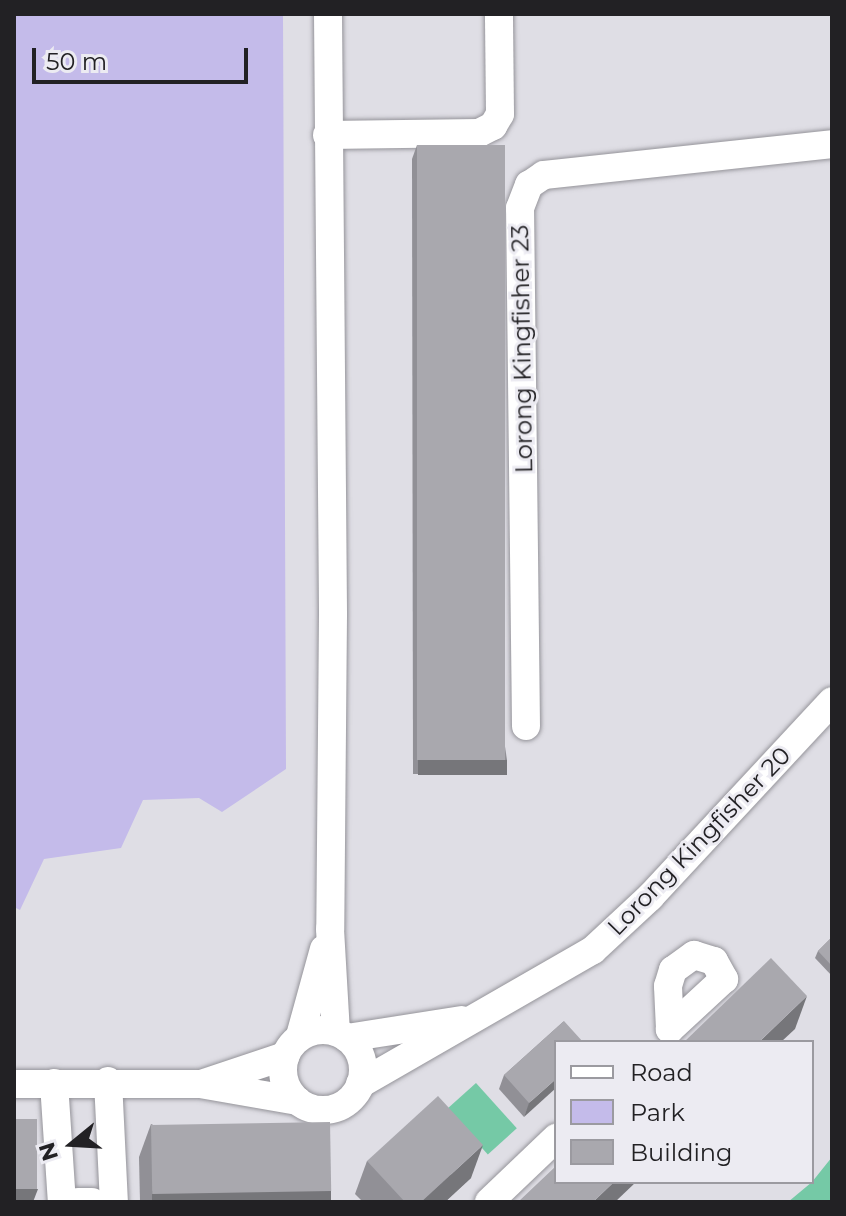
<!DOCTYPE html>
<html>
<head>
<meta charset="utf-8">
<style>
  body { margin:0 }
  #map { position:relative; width:846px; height:1216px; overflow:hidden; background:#dfdee5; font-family:Montserrat,sans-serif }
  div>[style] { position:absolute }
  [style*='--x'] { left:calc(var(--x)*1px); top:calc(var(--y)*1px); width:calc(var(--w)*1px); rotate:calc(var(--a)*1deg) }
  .green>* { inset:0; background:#c4bbea }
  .water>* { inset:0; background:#75c9a6; transform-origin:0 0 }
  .roads { filter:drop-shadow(0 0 2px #95949a) drop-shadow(0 0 2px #95949a) }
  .minor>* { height:28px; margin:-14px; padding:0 14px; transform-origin:14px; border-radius:14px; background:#fff }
  .minor>.ring { margin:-14px; padding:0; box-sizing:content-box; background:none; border:28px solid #fff; border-radius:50% }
  .wall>* { inset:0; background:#919096 }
  .shaded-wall>* { inset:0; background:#76767a; transform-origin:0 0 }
  .building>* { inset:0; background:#a9a8ae; transform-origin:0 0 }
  span { translate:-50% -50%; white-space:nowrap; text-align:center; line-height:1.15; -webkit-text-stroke:6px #ecebf2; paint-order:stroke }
  .street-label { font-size:24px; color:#222124 }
  .frame { position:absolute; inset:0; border:16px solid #222124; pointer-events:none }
  .legend { position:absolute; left:554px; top:1040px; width:260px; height:144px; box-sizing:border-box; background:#ecebf2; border:2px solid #9b9aa0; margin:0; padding:10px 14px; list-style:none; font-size:24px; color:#222124 }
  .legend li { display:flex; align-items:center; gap:16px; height:40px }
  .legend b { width:40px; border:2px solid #9b9aa0 }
  .north { position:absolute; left:32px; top:1104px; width:80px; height:80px; -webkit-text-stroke:6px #ecebf2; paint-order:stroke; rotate:252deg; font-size:22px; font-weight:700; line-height:32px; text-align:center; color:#222124 }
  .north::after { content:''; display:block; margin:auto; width:28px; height:36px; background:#222124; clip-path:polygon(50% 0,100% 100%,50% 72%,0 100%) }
  .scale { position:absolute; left:32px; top:48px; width:216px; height:36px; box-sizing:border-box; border:4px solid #222124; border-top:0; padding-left:10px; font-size:24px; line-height:28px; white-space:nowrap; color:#222124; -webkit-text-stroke:6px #ecebf2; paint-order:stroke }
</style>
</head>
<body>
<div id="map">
  <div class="green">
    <i style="clip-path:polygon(14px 14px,283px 14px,286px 769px,222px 812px,199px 798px,143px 800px,121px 848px,44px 859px,20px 910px,14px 907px)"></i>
  </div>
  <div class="water">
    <i style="left:476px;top:1083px;width:61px;height:39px;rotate:48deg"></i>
    <i style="clip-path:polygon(832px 1157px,832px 1202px,788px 1202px,812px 1182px)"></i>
  </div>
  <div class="roads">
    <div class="minor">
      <i style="--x:328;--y:14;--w:601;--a:89.52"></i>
      <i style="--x:333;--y:615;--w:314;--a:90.5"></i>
      <i style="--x:330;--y:929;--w:103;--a:86.7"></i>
      <i style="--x:327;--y:135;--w:152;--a:-0.8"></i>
      <i style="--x:479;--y:133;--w:16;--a:-27"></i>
      <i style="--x:493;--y:126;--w:14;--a:-60"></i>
      <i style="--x:500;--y:114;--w:100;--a:-90.6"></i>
      <i style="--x:526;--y:726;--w:518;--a:-90.66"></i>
      <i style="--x:520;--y:208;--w:25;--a:-69"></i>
      <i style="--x:529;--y:185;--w:18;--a:-34"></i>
      <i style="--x:544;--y:175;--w:290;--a:-6.1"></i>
      <i style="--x:694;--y:955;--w:21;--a:17"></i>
      <i style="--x:714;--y:961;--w:21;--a:61"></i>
      <i style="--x:724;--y:979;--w:74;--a:137.2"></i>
      <i style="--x:670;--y:1029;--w:43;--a:-92.7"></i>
      <i style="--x:668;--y:986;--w:17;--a:-73"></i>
      <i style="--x:673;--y:970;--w:26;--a:-36"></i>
      <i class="ring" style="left:283px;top:1030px;width:52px;height:52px"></i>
      <i style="--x:300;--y:1036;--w:90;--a:-74.6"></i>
      <i style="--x:347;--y:1038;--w:116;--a:-8.9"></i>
      <i style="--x:108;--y:1081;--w:121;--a:87.2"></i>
      <i style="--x:54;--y:1083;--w:119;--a:86.2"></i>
      <i style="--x:14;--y:1084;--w:186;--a:0"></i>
      <i style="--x:200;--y:1084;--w:99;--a:9.8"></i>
      <i style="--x:201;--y:1084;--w:89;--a:-18.4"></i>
      <i style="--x:360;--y:1084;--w:269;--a:-29.9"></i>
      <i style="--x:593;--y:950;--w:78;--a:-42.9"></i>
      <i style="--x:650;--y:897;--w:267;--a:-47.1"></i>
      <i style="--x:78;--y:1202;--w:14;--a:0"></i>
      <i style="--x:489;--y:1202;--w:93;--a:-43.7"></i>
    </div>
  </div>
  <div class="wall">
    <i style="clip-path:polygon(417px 145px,507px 760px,502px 774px,413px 774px,412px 159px)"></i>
    <i style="clip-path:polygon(832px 937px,832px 976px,815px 958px,818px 951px)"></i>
    <i style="clip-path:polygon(564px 1021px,524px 1117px,499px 1089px,504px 1075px)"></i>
    <i style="clip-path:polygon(151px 1124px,327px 1202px,140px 1202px,139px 1157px)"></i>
    <i style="clip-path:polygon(367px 1161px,471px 1178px,445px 1202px,363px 1202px,355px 1194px)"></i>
  </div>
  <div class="shaded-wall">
    <i style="left:418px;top:760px;width:89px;height:15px"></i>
    <i style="clip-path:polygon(807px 996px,795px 1029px,781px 1042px,759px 1042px)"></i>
    <i style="clip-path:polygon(556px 1079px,556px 1088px,524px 1117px,529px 1103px)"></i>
    <i style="clip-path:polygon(483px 1145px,471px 1178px,445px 1202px,421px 1202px)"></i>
    <i style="clip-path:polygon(614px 1182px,636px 1182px,615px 1202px,593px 1202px)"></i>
    <i style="clip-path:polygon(14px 1189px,38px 1189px,33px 1202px,14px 1202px)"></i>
    <i style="left:152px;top:1191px;width:179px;height:12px"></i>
  </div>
  <div class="building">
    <i style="left:417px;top:145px;width:88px;height:615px"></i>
    <i style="clip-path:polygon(832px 937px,832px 966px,818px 951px)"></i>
    <i style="clip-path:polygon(771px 958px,807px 996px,759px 1042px,684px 1042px)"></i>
    <i style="clip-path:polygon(564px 1021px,583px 1042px,556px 1042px,556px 1079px,529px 1103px,504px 1075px)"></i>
    <i style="clip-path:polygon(438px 1096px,483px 1145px,421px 1202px,405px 1202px,367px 1161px)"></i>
    <i style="left:14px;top:1119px;width:23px;height:70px"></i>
    <i style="left:330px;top:1122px;width:69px;height:179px;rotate:89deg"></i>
    <i style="clip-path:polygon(556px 1166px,556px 1182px,614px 1182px,593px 1202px,518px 1202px)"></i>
  </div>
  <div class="street-label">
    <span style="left:522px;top:349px;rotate:-91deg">Lorong Kingfisher 23</span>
    <span style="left:699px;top:841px;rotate:-46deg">Lorong Kingfisher 20</span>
  </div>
  <div class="frame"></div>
  <ul class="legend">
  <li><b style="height:10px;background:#fff"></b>Road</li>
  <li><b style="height:22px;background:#c4bbea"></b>Park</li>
  <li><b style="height:22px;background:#a9a8ae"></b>Building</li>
  </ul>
  <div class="north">N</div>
  <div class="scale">50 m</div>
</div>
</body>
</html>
